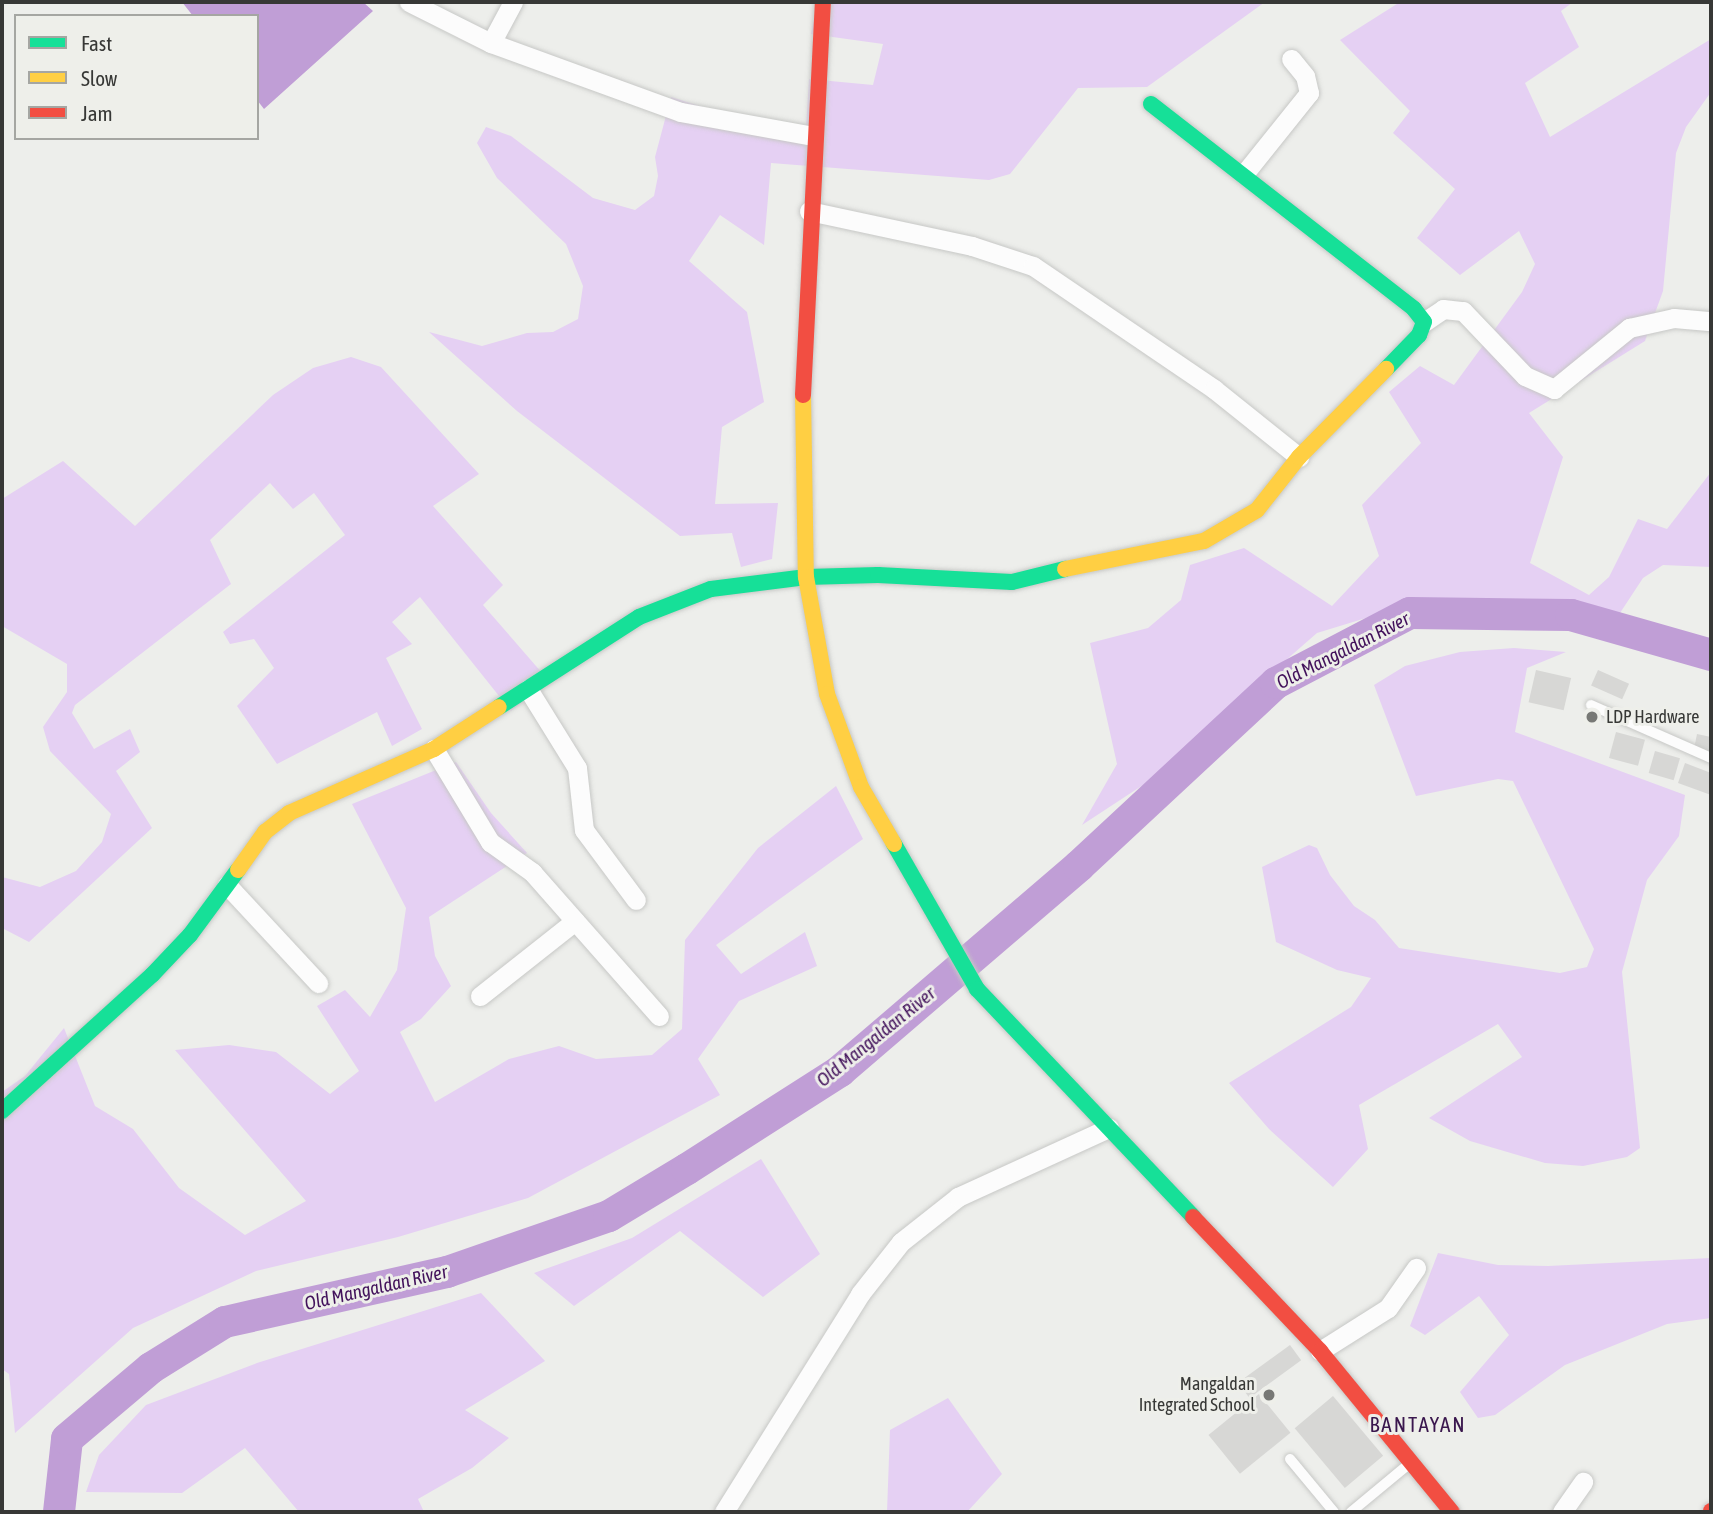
<!DOCTYPE html>
<html>
<head>
<meta charset="utf-8">
<style>
  body { margin:0 }
  #map { position:relative; width:1713px; height:1514px; overflow:hidden; background:#edeeeb; font-family:"Asap Condensed",sans-serif }
  div>[style] { position:absolute }
  [style*='--x'] { left:calc(var(--x)*1px); top:calc(var(--y)*1px); width:calc(var(--w)*1px); rotate:calc(var(--a)*1deg) }
  .green>* { inset:0; background:#e5d0f3 }
  .water>* { inset:0; background:#c09ed6 }
  .river>* { height:32px; margin:-16px; padding:0 16px; transform-origin:16px; border-radius:16px; background:#c09ed6 }
  .building>* { inset:0; background:#d7d7d5; transform-origin:0 0 }
  .roads { filter:drop-shadow(0 0 2px #c7c8c6) drop-shadow(0 0 2px #c7c8c6) }
  .lane>* { height:10px; margin:-5px; padding:0 5px; transform-origin:5px; border-radius:5px; background:#fcfcfc }
  .street>* { height:19px; margin:-9.5px; padding:0 9.5px; transform-origin:9.5px; border-radius:9.5px; background:#fcfcfc }
  .fast>* { height:16px; margin:-8px; padding:0 8px; transform-origin:8px; border-radius:8px; background:#16e098 }
  .slow>* { height:16px; margin:-8px; padding:0 8px; transform-origin:8px; border-radius:8px; background:#ffcf43 }
  .jam>* { height:16px; margin:-8px; padding:0 8px; transform-origin:8px; border-radius:8px; background:#f24e42 }
  .dots>* { width:19px; height:19px; translate:-50% -50%; box-sizing:border-box; border:4px solid #eeefea; border-radius:50% }
  span { translate:-50% -50%; white-space:nowrap; text-align:center; line-height:1.15; -webkit-text-stroke:6px #eeefea; paint-order:stroke }
  .poi-label { font-size:18px; color:#373836 }
  .left { translate:0 -50%; text-align:left }
  .right { translate:-100% -50%; text-align:right }
  .water-label { font-size:19px; color:#42115b; font-style:italic }
  .quarter-label { font-size:21px; color:#3a174e; letter-spacing:2px }
  .frame { position:absolute; inset:0; border:4px solid #373836; pointer-events:none }
  .legend { position:absolute; left:14px; top:14px; width:245px; height:126px; box-sizing:border-box; background:#eeefea; border:2px solid #a5a6a2; margin:0; padding:9px 12px; list-style:none; font-size:21px; color:#373836 }
  .legend li { display:flex; align-items:center; gap:14px; height:35px }
  .legend b { width:35px; border:2px solid #a5a6a2 }
</style>
</head>
<body>
<div id="map">
  <div class="green">
    <i style="clip-path:polygon(817px 2px,1265px 2px,1147px 87px,1078px 88px,1010px 174px,989px 180px,771px 163px,764px 245px,720px 215px,689px 261px,747px 312px,764px 402px,722px 427px,715px 504px,778px 503px,772px 559px,741px 567px,732px 533px,680px 536px,517px 411px,429px 332px,482px 346px,527px 333px,553px 332px,578px 319px,583px 286px,566px 244px,497px 178px,477px 143px,486px 127px,511px 136px,593px 198px,635px 210px,654px 196px,658px 176px,655px 157px,671px 97px,722px 113px,806px 129px,809px 79px,873px 85px,883px 44px,811px 34px)"></i>
    <i style="clip-path:polygon(1400px 2px,1573px 2px,1561px 11px,1579px 47px,1525px 83px,1550px 137px,1711px 39px,1711px 92px,1686px 127px,1676px 153px,1663px 291px,1645px 341px,1529px 413px,1563px 457px,1530px 563px,1589px 595px,1609px 577px,1638px 519px,1667px 529px,1711px 472px,1711px 567px,1663px 565px,1643px 578px,1620px 613px,1538px 602px,1415px 603px,1317px 633px,1143px 785px,1082px 825px,1117px 764px,1090px 643px,1148px 628px,1181px 600px,1190px 565px,1244px 548px,1332px 606px,1379px 556px,1362px 505px,1421px 443px,1389px 392px,1420px 366px,1454px 385px,1522px 292px,1535px 264px,1519px 231px,1460px 275px,1417px 238px,1455px 189px,1393px 133px,1410px 111px,1340px 40px)"></i>
    <i style="clip-path:polygon(351px 357px,381px 367px,479px 474px,433px 506px,503px 585px,483px 605px,549px 681px,511px 711px,420px 597px,392px 622px,412px 644px,386px 658px,422px 729px,392px 746px,377px 712px,277px 764px,237px 706px,274px 668px,254px 639px,230px 644px,223px 632px,345px 535px,314px 493px,293px 509px,270px 483px,210px 540px,231px 584px,75px 705px,72px 713px,94px 749px,130px 729px,140px 752px,116px 771px,152px 828px,29px 942px,2px 928px,2px 877px,40px 887px,76px 871px,102px 842px,111px 814px,50px 751px,43px 727px,67px 692px,67px 664px,2px 626px,2px 499px,63px 461px,135px 526px,273px 395px,313px 368px)"></i>
    <i style="clip-path:polygon(1514px 648px,1566px 652px,1527px 668px,1515px 732px,1685px 795px,1679px 836px,1647px 880px,1622px 972px,1640px 1148px,1627px 1157px,1583px 1166px,1545px 1163px,1470px 1141px,1429px 1118px,1522px 1057px,1498px 1024px,1359px 1105px,1368px 1149px,1333px 1187px,1269px 1129px,1229px 1083px,1351px 1007px,1371px 978px,1337px 970px,1276px 942px,1262px 867px,1309px 845px,1317px 848px,1330px 875px,1354px 906px,1375px 920px,1399px 948px,1560px 973px,1587px 967px,1594px 949px,1513px 781px,1498px 779px,1416px 796px,1374px 685px,1405px 666px,1460px 652px)"></i>
    <i style="clip-path:polygon(456px 762px,491px 813px,527px 853px,429px 917px,435px 956px,451px 986px,421px 1019px,400px 1032px,435px 1102px,509px 1059px,559px 1046px,596px 1059px,652px 1055px,682px 1029px,685px 940px,758px 848px,836px 786px,863px 839px,716px 945px,741px 974px,805px 932px,817px 966px,739px 1001px,698px 1059px,720px 1095px,528px 1198px,398px 1237px,256px 1271px,133px 1328px,15px 1433px,9px 1374px,2px 1369px,2px 1092px,25px 1076px,64px 1028px,95px 1106px,133px 1129px,179px 1188px,245px 1235px,306px 1201px,175px 1050px,229px 1045px,276px 1052px,330px 1094px,359px 1071px,317px 1006px,345px 990px,370px 1017px,397px 970px,406px 908px,352px 804px)"></i>
    <i style="clip-path:polygon(761px 1159px,820px 1254px,763px 1297px,680px 1231px,574px 1306px,534px 1273px,632px 1238px)"></i>
    <i style="clip-path:polygon(1438px 1253px,1498px 1265px,1548px 1266px,1711px 1258px,1711px 1318px,1667px 1324px,1565px 1365px,1495px 1415px,1478px 1418px,1460px 1392px,1509px 1335px,1479px 1296px,1425px 1335px,1410px 1326px)"></i>
    <i style="clip-path:polygon(481px 1293px,545px 1361px,465px 1410px,509px 1438px,472px 1468px,418px 1499px,424px 1512px,299px 1512px,245px 1448px,182px 1493px,86px 1492px,99px 1455px,146px 1405px,257px 1363px)"></i>
    <i style="clip-path:polygon(948px 1398px,1002px 1474px,967px 1512px,887px 1512px,890px 1430px)"></i>
  </div>
  <div class="water">
    <i style="clip-path:polygon(182px 2px,363px 2px,373px 11px,264px 109px,257px 100px,257px 16px,193px 16px)"></i>
  </div>
  <div class="river">
    <i style="--x:59;--y:1512;--w:73;--a:-83.7"></i>
    <i style="--x:67;--y:1439;--w:110;--a:-40.2"></i>
    <i style="--x:151;--y:1368;--w:87;--a:-31.9"></i>
    <i style="--x:225;--y:1322;--w:228;--a:-12.7"></i>
    <i style="--x:447;--y:1272;--w:171;--a:-19.1"></i>
    <i style="--x:609;--y:1216;--w:91;--a:-31.1"></i>
    <i style="--x:687;--y:1169;--w:182;--a:-32.6"></i>
    <i style="--x:840;--y:1071;--w:315;--a:-40.6"></i>
    <i style="--x:1079;--y:866;--w:269;--a:-42.9"></i>
    <i style="--x:1276;--y:683;--w:151;--a:-27.6"></i>
    <i style="--x:1410;--y:613;--w:161;--a:0.7"></i>
    <i style="--x:1571;--y:615;--w:146;--a:15.9"></i>
  </div>
  <div class="building">
    <i style="left:1536px;top:670px;width:36px;height:33px;rotate:13deg"></i>
    <i style="left:1598px;top:670px;width:34px;height:17px;rotate:24deg"></i>
    <i style="left:1616px;top:732px;width:30px;height:27px;rotate:15deg"></i>
    <i style="clip-path:polygon(1697px 734px,1711px 737px,1711px 753px,1694px 749px)"></i>
    <i style="left:1655px;top:751px;width:26px;height:23px;rotate:16deg"></i>
    <i style="clip-path:polygon(1685px 763px,1711px 773px,1711px 795px,1678px 783px)"></i>
    <i style="left:1290px;top:1345px;width:19px;height:64px;rotate:54deg"></i>
    <i style="left:1259px;top:1394px;width:50px;height:65px;rotate:51deg"></i>
    <i style="left:1333px;top:1396px;width:78px;height:50px;rotate:50deg"></i>
  </div>
  <div class="roads">
    <div class="lane">
      <i style="--x:1591;--y:705;--w:131;--a:23.8"></i>
      <i style="--x:1290;--y:1459;--w:69;--a:50.3"></i>
      <i style="--x:1351;--y:1512;--w:77;--a:-39.7"></i>
    </div>
    <div class="street">
      <i style="--x:409;--y:2;--w:92;--a:26.6"></i>
      <i style="--x:491;--y:43;--w:202;--a:20"></i>
      <i style="--x:681;--y:112;--w:134;--a:10.3"></i>
      <i style="--x:491;--y:43;--w:47;--a:-61.8"></i>
      <i style="--x:1244;--y:174;--w:104;--a:-51.3"></i>
      <i style="--x:1309;--y:93;--w:17;--a:-103"></i>
      <i style="--x:1305;--y:76;--w:22;--a:-129"></i>
      <i style="--x:809;--y:211;--w:167;--a:12.1"></i>
      <i style="--x:972;--y:246;--w:64;--a:18.2"></i>
      <i style="--x:1033;--y:266;--w:219;--a:34.2"></i>
      <i style="--x:1214;--y:389;--w:109;--a:38.7"></i>
      <i style="--x:1424;--y:322;--w:23;--a:-34"></i>
      <i style="--x:1443;--y:309;--w:20;--a:6"></i>
      <i style="--x:1463;--y:311;--w:90;--a:46.4"></i>
      <i style="--x:1525;--y:376;--w:32;--a:24"></i>
      <i style="--x:1554;--y:389;--w:97;--a:-39.1"></i>
      <i style="--x:1629;--y:328;--w:46;--a:-12.5"></i>
      <i style="--x:1674;--y:318;--w:37;--a:5"></i>
      <i style="--x:528;--y:689;--w:93;--a:58.2"></i>
      <i style="--x:577;--y:768;--w:62;--a:83.6"></i>
      <i style="--x:584;--y:830;--w:87;--a:53.4"></i>
      <i style="--x:434;--y:749;--w:109;--a:58.9"></i>
      <i style="--x:490;--y:842;--w:52;--a:35.5"></i>
      <i style="--x:532;--y:872;--w:192;--a:48.6"></i>
      <i style="--x:227;--y:885;--w:134;--a:47.1"></i>
      <i style="--x:480;--y:996;--w:121;--a:-38.3"></i>
      <i style="--x:1320;--y:1351;--w:80;--a:-32.3"></i>
      <i style="--x:1388;--y:1308;--w:49;--a:-55"></i>
      <i style="--x:724;--y:1512;--w:257;--a:-58"></i>
      <i style="--x:860;--y:1294;--w:66;--a:-51.7"></i>
      <i style="--x:901;--y:1242;--w:73;--a:-38.3"></i>
      <i style="--x:958;--y:1197;--w:166;--a:-24.6"></i>
      <i style="--x:1562;--y:1512;--w:37;--a:-55"></i>
    </div>
    <div class="fast">
      <i style="--x:1151;--y:104;--w:333;--a:37.9"></i>
      <i style="--x:1414;--y:309;--w:16;--a:52"></i>
      <i style="--x:1424;--y:322;--w:14;--a:111"></i>
      <i style="--x:1419;--y:335;--w:47;--a:134.1"></i>
      <i style="--x:499;--y:707;--w:166;--a:-32.7"></i>
      <i style="--x:639;--y:617;--w:77;--a:-21.3"></i>
      <i style="--x:711;--y:589;--w:96;--a:-7.2"></i>
      <i style="--x:806;--y:577;--w:72;--a:-1.6"></i>
      <i style="--x:878;--y:575;--w:134;--a:3"></i>
      <i style="--x:1012;--y:582;--w:55;--a:-13.8"></i>
      <i style="--x:894;--y:844;--w:167;--a:60.2"></i>
      <i style="--x:977;--y:989;--w:314;--a:46.5"></i>
      <i style="--x:2;--y:1111;--w:202;--a:-42.2"></i>
      <i style="--x:152;--y:975;--w:55;--a:-46.5"></i>
      <i style="--x:190;--y:935;--w:81;--a:-53.6"></i>
    </div>
    <div class="slow">
      <i style="--x:803;--y:395;--w:182;--a:89.1"></i>
      <i style="--x:806;--y:577;--w:119;--a:79.8"></i>
      <i style="--x:827;--y:694;--w:99;--a:69.9"></i>
      <i style="--x:861;--y:787;--w:66;--a:59.9"></i>
      <i style="--x:1065;--y:569;--w:142;--a:-11.4"></i>
      <i style="--x:1204;--y:541;--w:61;--a:-30.3"></i>
      <i style="--x:1257;--y:510;--w:68;--a:-51.6"></i>
      <i style="--x:1299;--y:457;--w:124;--a:-45.3"></i>
      <i style="--x:238;--y:870;--w:47;--a:-54.6"></i>
      <i style="--x:265;--y:832;--w:31;--a:-38"></i>
      <i style="--x:289;--y:813;--w:158;--a:-23.8"></i>
      <i style="--x:434;--y:749;--w:77;--a:-32.9"></i>
    </div>
    <div class="jam">
      <i style="--x:803;--y:395;--w:394;--a:-87.1"></i>
      <i style="--x:1193;--y:1217;--w:185;--a:46.5"></i>
      <i style="--x:1320;--y:1351;--w:208;--a:50.7"></i>
      <i style="--x:1711;--y:1511;--w:1;--a:90"></i>
    </div>
  </div>
  <div class="dots">
    <i style="left:1592px;top:717px;background:#777875"></i>
    <i style="left:1269px;top:1395px;background:#777875"></i>
  </div>
  <div class="poi-label">
    <span class="left" style="left:1606px;top:717px">LDP Hardware</span>
    <span class="right" style="left:1255px;top:1395px">Mangaldan<br>Integrated School</span>
  </div>
  <div class="water-label">
    <span style="left:1343px;top:651px;rotate:-27deg">Old Mangaldan River</span>
    <span style="left:876px;top:1037px;rotate:-39deg">Old Mangaldan River</span>
    <span style="left:376px;top:1288px;rotate:-13deg">Old Mangaldan River</span>
  </div>
  <div class="quarter-label">
    <span style="left:1418px;top:1424px">BANTAYAN</span>
  </div>
  <div class="frame"></div>
  <ul class="legend">
  <li><b style="height:9px;background:#16e098"></b>Fast</li>
  <li><b style="height:9px;background:#ffcf43"></b>Slow</li>
  <li><b style="height:9px;background:#f24e42"></b>Jam</li>
  </ul>
</div>
</body>
</html>
